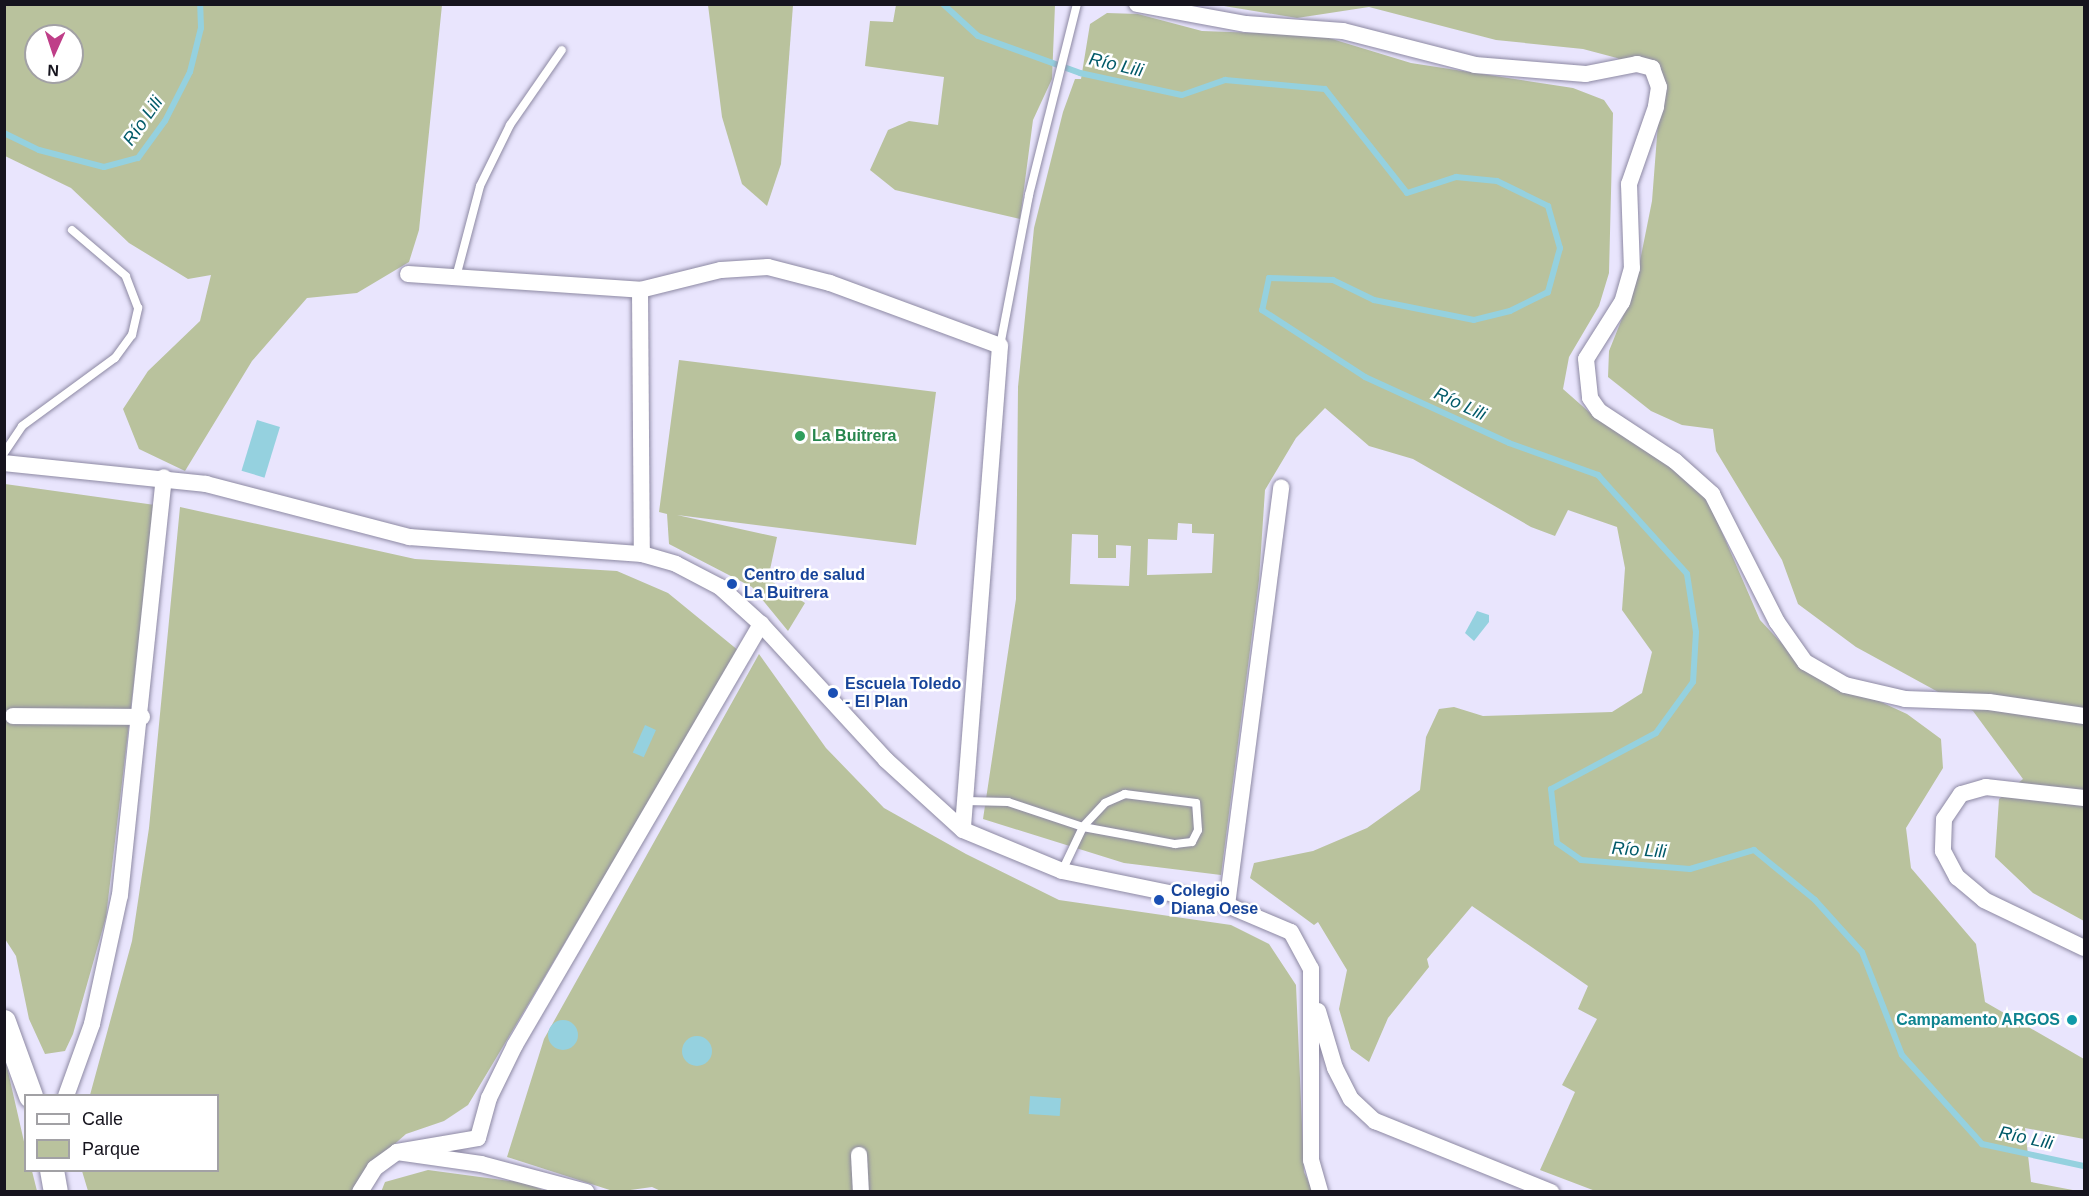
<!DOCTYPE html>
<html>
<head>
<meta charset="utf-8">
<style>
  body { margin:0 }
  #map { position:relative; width:2089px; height:1196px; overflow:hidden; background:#e9e5fd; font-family:Arial,sans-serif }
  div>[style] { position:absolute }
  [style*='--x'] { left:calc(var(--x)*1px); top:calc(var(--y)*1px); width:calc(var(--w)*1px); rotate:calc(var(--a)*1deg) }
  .green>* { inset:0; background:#b9c29d }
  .water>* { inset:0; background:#95d1df; transform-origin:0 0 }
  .round { border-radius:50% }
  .stream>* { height:6px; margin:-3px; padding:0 3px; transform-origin:3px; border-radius:3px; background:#95d1df }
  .roads { filter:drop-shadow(0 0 2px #8d89a3) drop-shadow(0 0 2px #8d89a3) }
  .lane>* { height:8px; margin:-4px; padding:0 4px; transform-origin:4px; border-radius:4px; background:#fff }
  .street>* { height:16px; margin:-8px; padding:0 8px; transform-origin:8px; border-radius:8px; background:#fff }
  .secondary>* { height:24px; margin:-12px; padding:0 12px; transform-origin:12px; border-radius:12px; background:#fff }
  .dots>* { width:16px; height:16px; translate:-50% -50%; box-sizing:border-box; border:3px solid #fff; border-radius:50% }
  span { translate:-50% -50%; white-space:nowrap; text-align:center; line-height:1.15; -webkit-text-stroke:5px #fff; paint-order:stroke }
  .leisure-label { font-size:16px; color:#27864d; font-weight:700 }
  .left { translate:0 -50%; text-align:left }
  .transit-label { font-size:16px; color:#164399; font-weight:700 }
  .culture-label { font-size:16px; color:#0d838f; font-weight:700 }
  .right { translate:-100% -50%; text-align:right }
  .water-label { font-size:18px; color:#015a69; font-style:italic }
  .frame { position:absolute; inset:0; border:6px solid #16141e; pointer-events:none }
  .legend { position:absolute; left:24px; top:1094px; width:195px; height:78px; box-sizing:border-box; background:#fff; border:2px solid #a2a1a5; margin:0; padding:8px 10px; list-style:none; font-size:18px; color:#16141e }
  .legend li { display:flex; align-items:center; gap:12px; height:30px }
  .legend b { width:30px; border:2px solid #a2a1a5 }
  .north { position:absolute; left:24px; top:24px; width:60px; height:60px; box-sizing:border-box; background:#fff; border:2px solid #a2a1a5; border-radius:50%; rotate:183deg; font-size:16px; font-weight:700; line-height:24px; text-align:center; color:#16141e }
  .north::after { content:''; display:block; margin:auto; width:21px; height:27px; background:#bf3e88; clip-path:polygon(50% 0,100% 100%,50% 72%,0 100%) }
</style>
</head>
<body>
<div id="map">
  <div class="green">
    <i style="clip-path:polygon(evenodd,5px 5px,442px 5px,419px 230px,409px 262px,357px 293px,307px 298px,252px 361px,185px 471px,139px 449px,123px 409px,148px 371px,200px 321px,211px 275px,188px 279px,129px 243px,71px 188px,5px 156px,5px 5px,36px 36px,72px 36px,72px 72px,36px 72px,36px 36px)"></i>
    <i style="clip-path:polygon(708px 5px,793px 5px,781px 164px,767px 206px,742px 184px,722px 117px)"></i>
    <i style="clip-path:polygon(896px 5px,1055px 5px,1052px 79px,1033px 120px,1020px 219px,895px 190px,870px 170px,888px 130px,909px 121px,938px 125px,944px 77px,865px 66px,870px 21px,893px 22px)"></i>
    <i style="clip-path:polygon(1218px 5px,2084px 5px,2084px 921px,2033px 893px,1995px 857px,1999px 799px,2023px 779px,1973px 711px,1856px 647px,1798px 604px,1782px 560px,1716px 451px,1713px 429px,1682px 425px,1651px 411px,1608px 377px,1609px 351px,1635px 286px,1652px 201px,1658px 123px,1651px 78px,1617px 58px,1583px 49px,1496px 40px,1369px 7px,1297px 18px)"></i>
    <i style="clip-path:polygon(evenodd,1107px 13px,1138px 14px,1202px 31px,1319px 35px,1411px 63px,1573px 88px,1604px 100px,1613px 113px,1609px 273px,1599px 306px,1569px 357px,1563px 389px,1597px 419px,1679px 469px,1708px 500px,1760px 620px,1803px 666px,1907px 714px,1941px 739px,1943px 768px,1906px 828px,1911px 868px,1976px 944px,1985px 1002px,2084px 1059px,2084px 1139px,2025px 1128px,2031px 1182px,2078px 1191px,1598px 1192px,1540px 1170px,1575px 1092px,1562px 1085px,1597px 1019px,1578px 1009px,1588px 986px,1472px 906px,1427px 959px,1429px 967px,1388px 1018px,1369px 1062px,1351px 1049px,1339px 1009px,1347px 970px,1318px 922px,1314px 925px,1250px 878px,1254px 863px,1313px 851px,1367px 828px,1420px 790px,1426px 737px,1439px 709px,1454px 707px,1483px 716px,1612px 712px,1642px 693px,1652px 652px,1622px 610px,1625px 568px,1617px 527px,1568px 510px,1555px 536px,1531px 527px,1413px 459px,1369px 446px,1325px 408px,1296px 438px,1265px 490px,1259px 580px,1221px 875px,1124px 863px,983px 819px,1016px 599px,1018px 387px,1034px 228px,1063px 112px,1075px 79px,1081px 79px,1090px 24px,1107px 13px,1178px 523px,1192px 524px,1192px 533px,1214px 534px,1212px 573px,1147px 575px,1148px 539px,1177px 540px,1178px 523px,1107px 13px,1072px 534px,1098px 535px,1098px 558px,1116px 558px,1116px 545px,1131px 546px,1129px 586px,1070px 584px,1072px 534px)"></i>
    <i style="clip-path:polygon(679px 360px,936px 392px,916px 545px,677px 515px,777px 537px,768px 579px,805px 603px,788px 631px,752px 587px,669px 544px,667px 514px,659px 512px)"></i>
    <i style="clip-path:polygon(5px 484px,155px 505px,106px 917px,73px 1034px,65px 1051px,45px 1054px,29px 1019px,16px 956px,5px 939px)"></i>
    <i style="clip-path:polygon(180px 507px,415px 559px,617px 571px,668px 593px,739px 651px,468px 1105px,444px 1121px,406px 1134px,373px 1163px,352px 1191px,88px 1191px,82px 1171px,218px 1170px,218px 1096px,90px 1095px,132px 941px,149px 828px)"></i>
    <i style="clip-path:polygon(759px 654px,826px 748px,884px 808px,966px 854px,1059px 900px,1231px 925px,1269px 944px,1296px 985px,1304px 1172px,1313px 1191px,663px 1192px,652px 1187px,616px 1192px,507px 1157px,544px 1039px)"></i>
    <i style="clip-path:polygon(4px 1054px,25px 1146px,26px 1170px,32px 1171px,37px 1191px,5px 1191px)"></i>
    <i style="clip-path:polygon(428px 1170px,526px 1183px,545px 1191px,381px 1192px,385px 1182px)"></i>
  </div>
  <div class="water">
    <i style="left:257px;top:420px;width:24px;height:53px;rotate:17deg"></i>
    <i style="clip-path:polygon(1477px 611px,1489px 615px,1489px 622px,1474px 641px,1465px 633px)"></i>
    <i style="left:645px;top:725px;width:12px;height:30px;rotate:24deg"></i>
    <i class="round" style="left:548px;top:1020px;width:30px;height:30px"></i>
    <i class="round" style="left:682px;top:1036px;width:30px;height:30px"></i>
    <i style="left:1030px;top:1096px;width:31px;height:18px;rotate:4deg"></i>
  </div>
  <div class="stream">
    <i style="--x:943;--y:4;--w:47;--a:42.4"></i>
    <i style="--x:978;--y:36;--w:109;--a:19.9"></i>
    <i style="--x:1080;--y:73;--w:104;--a:12.2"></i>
    <i style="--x:1182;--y:95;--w:46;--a:-19.2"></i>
    <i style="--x:1225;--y:80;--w:100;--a:5.1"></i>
    <i style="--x:1325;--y:89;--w:132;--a:51.7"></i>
    <i style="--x:1407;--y:193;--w:52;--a:-18.1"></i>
    <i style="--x:1456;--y:177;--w:41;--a:5.6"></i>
    <i style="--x:1497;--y:181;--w:57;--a:26.1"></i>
    <i style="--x:1548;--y:206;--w:44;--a:74.1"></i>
    <i style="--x:1560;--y:248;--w:46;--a:105.3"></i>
    <i style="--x:1548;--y:292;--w:42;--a:153.4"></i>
    <i style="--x:1510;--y:311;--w:37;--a:166"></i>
    <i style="--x:1474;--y:320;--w:102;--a:-168.7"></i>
    <i style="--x:1374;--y:300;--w:46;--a:-154"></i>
    <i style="--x:1333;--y:280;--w:64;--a:-178.2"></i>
    <i style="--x:1269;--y:278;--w:33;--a:102"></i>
    <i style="--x:1262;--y:310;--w:123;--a:33"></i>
    <i style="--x:1365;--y:377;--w:158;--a:24.6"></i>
    <i style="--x:1509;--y:443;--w:95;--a:19.8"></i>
    <i style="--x:1598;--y:475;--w:133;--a:48"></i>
    <i style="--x:1687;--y:574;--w:59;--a:81.2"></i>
    <i style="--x:1696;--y:632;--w:50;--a:93.4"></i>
    <i style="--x:1693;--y:682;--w:63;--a:126"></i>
    <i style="--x:1656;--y:733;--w:119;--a:151.9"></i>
    <i style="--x:1551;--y:789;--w:54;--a:83.7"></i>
    <i style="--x:1557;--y:843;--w:29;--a:35"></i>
    <i style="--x:1581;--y:860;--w:109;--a:4.7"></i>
    <i style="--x:1690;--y:869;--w:67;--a:-16.5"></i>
    <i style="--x:1754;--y:850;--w:79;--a:39.3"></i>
    <i style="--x:1815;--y:900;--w:70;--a:47.9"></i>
    <i style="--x:1862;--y:952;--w:110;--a:68.8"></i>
    <i style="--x:1902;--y:1055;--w:120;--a:48"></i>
    <i style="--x:1982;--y:1144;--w:104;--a:12.2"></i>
    <i style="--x:4;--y:133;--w:39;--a:26"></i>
    <i style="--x:39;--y:150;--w:67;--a:14.7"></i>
    <i style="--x:104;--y:167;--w:35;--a:-15"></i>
    <i style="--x:138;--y:158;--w:46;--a:-53.9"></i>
    <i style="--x:165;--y:121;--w:55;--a:-63"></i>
    <i style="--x:190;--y:72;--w:45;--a:-76"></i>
    <i style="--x:201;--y:28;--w:24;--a:-92"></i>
  </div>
  <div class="roads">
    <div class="lane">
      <i style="--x:456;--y:277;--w:94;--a:-75.2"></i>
      <i style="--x:480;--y:186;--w:68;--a:-63.8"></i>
      <i style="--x:510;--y:125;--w:91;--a:-55.3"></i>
      <i style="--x:1000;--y:346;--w:154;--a:-79.1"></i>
      <i style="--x:1029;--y:195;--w:197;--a:-75.9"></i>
      <i style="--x:4;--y:453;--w:32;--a:-56"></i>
      <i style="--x:22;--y:426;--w:115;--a:-36.2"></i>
      <i style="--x:115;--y:358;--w:29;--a:-54"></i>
      <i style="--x:132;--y:335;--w:28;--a:-77"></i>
      <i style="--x:138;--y:308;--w:34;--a:-111"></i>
      <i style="--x:126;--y:276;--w:71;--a:-139.6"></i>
      <i style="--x:966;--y:801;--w:42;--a:1.4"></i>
      <i style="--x:1008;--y:802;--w:79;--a:18.4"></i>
      <i style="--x:1083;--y:827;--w:94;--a:10.5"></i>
      <i style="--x:1175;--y:844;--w:17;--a:-7"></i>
      <i style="--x:1192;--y:842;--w:13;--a:-63"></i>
      <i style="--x:1198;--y:830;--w:27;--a:-94"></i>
      <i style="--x:1196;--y:803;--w:72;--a:-172.8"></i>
      <i style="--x:1125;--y:794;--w:22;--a:156"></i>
      <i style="--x:1105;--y:803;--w:33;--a:133"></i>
      <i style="--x:1083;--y:827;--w:49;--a:115.5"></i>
    </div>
    <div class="street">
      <i style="--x:1137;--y:4;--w:111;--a:10.4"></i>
      <i style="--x:1246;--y:24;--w:97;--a:4.1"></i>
      <i style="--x:1343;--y:31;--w:136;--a:14.4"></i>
      <i style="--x:1475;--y:65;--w:111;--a:4.6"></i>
      <i style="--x:1586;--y:74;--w:52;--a:-11.1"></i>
      <i style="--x:1637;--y:64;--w:16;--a:15"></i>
      <i style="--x:1652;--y:68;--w:20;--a:70"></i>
      <i style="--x:1659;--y:87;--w:20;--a:99"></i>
      <i style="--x:1656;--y:107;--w:82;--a:109.3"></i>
      <i style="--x:1629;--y:184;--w:84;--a:88"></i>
      <i style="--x:1632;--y:268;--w:35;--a:106"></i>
      <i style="--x:1622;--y:302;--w:67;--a:122.3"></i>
      <i style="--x:1586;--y:359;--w:39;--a:84"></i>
      <i style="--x:1590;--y:398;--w:16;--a:55"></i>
      <i style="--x:1599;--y:411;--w:91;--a:33.3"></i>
      <i style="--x:1675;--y:461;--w:50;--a:41.7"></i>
      <i style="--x:1712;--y:494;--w:144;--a:63.1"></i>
      <i style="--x:1777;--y:622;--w:49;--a:55"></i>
      <i style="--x:1805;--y:662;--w:46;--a:29.9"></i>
      <i style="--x:1845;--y:685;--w:62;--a:13.1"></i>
      <i style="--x:1905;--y:699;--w:84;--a:2"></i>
      <i style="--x:1989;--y:702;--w:96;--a:8.4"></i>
      <i style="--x:408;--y:274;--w:233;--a:3.9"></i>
      <i style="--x:640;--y:290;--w:83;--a:-13.9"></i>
      <i style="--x:721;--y:270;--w:47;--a:-3.7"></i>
      <i style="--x:768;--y:267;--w:64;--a:14.5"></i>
      <i style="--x:830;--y:283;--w:181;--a:20.3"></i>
      <i style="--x:1000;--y:346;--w:485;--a:94.4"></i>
      <i style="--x:640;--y:290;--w:264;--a:89.6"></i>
      <i style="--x:4;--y:463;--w:203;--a:5.9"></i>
      <i style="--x:206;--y:484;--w:210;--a:14.6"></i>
      <i style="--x:409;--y:537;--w:234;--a:4.2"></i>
      <i style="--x:642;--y:554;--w:35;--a:16"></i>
      <i style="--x:676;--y:564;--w:50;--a:27.6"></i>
      <i style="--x:720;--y:587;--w:55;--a:42.1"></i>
      <i style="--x:761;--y:624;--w:185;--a:47.4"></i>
      <i style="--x:886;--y:760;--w:104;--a:42.3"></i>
      <i style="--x:963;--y:830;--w:107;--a:22.5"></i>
      <i style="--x:1062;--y:871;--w:168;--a:11.6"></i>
      <i style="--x:1227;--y:905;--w:69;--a:22.9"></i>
      <i style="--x:1291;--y:932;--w:42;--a:61.6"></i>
      <i style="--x:1311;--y:969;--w:191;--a:90"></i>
      <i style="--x:1311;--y:1160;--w:33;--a:74"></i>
      <i style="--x:13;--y:716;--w:129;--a:0.4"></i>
      <i style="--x:2084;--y:798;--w:99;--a:-173.6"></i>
      <i style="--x:1986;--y:787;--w:26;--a:164"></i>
      <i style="--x:1961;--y:794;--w:30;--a:124"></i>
      <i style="--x:1944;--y:819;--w:32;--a:92"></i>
      <i style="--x:1943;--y:851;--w:30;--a:62"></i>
      <i style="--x:1957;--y:877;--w:35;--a:40"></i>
      <i style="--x:1984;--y:900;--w:111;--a:25.6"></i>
      <i style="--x:1227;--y:905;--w:421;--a:-82.6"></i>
      <i style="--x:1318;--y:1011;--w:59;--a:73.4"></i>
      <i style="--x:1335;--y:1068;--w:35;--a:63"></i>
      <i style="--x:1351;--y:1099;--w:33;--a:43"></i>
      <i style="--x:1375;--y:1121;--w:190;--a:22"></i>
      <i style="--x:66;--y:1096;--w:77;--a:-70.1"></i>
      <i style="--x:92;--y:1024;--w:132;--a:-77.8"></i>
      <i style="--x:120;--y:895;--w:420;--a:-84"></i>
      <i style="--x:397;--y:1152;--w:82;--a:-9.8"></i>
      <i style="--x:478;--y:1138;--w:41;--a:-74.6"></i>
      <i style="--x:489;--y:1098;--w:59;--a:-63.9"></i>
      <i style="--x:515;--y:1045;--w:488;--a:-59.7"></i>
      <i style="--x:859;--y:1155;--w:37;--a:87"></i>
      <i style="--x:360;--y:1192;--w:28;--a:-58"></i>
      <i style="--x:375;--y:1168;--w:27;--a:-36"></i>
      <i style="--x:397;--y:1152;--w:85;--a:8.1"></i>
      <i style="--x:481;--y:1164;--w:109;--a:14.9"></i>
    </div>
    <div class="secondary">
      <i style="--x:4;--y:1022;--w:79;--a:70"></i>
      <i style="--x:52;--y:1170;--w:22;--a:80"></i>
    </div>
  </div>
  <div class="dots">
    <i style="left:800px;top:436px;background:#2e9e5b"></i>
    <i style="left:732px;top:584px;background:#1a4fb4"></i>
    <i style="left:833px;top:693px;background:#1a4fb4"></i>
    <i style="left:1159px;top:900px;background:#1a4fb4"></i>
    <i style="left:2072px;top:1020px;background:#0f9aa8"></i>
  </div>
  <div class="leisure-label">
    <span class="left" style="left:812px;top:436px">La Buitrera</span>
  </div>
  <div class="transit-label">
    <span class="left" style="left:744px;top:584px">Centro de salud<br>La Buitrera</span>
    <span class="left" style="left:845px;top:693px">Escuela Toledo<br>- El Plan</span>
    <span class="left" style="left:1171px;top:900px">Colegio<br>Diana Oese</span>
  </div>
  <div class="culture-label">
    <span class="right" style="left:2060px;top:1020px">Campamento ARGOS</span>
  </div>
  <div class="water-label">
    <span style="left:1116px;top:65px;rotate:13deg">Río Lili</span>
    <span style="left:143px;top:121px;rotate:-55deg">Río Lili</span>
    <span style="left:1460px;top:404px;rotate:25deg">Río Lili</span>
    <span style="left:1639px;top:850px;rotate:4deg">Río Lili</span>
    <span style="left:2026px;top:1138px;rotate:12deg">Río Lili</span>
  </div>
  <div class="frame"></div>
  <ul class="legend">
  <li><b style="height:8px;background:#fff"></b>Calle</li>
  <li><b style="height:16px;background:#b9c29d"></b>Parque</li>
  </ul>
  <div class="north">N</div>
</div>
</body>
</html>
